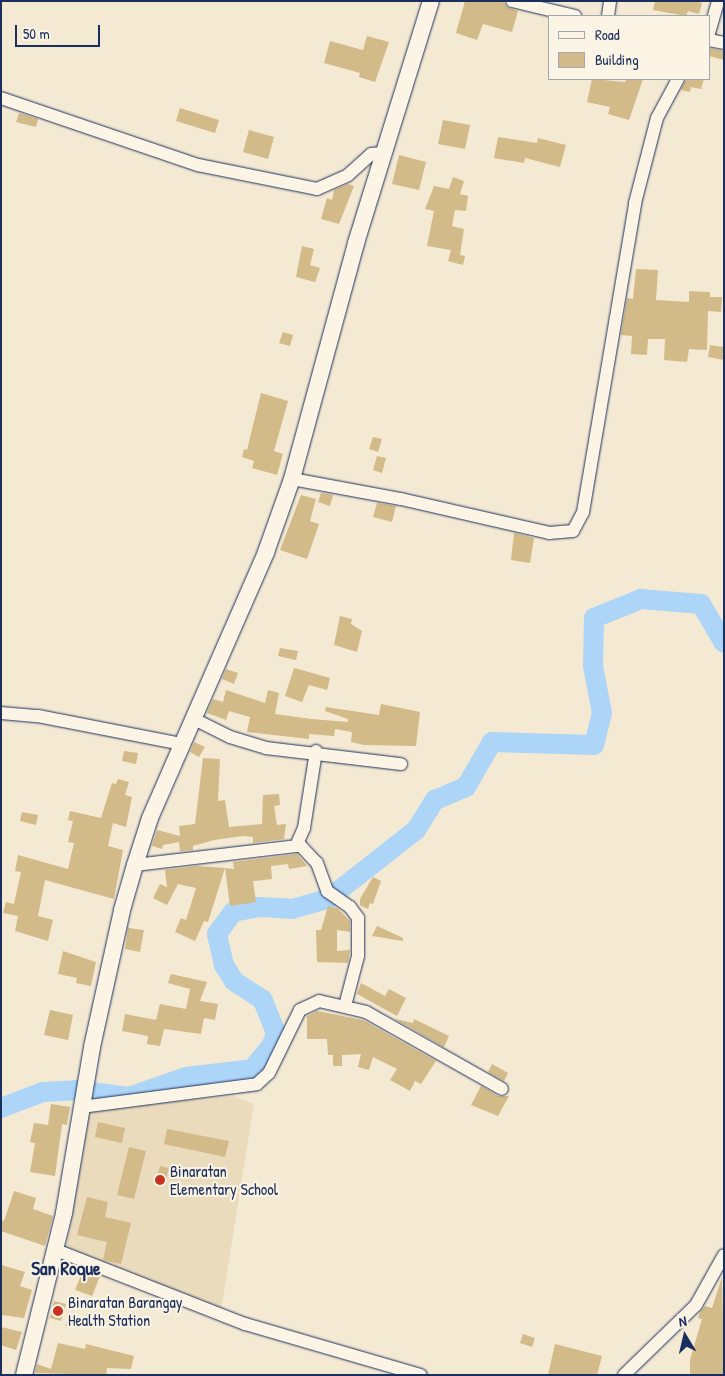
<!DOCTYPE html>
<html>
<head>
<meta charset="utf-8">
<style>
	body { margin:0 }
	#map { position:relative; width:725px; height:1376px; overflow:hidden; background:#f4e9d3; font-family:"Patrick Hand",sans-serif }
	div>[style] { position:absolute }
	[style*='--x'] { left:calc(var(--x)*1px); top:calc(var(--y)*1px); width:calc(var(--w)*1px); rotate:calc(var(--a)*1deg) }
	.built>* { inset:0; background:#eadbbd }
	.river>* { height:20px; margin:-10px; padding:0 10px; transform-origin:10px; border-radius:10px; background:#add5f7 }
	.building>* { inset:0; background:#d2ba89 }
	.roads { filter:drop-shadow(0 0 1px #1b2f5e) drop-shadow(0 0 1px #1b2f5e) }
	.minor>* { height:12px; margin:-6px; padding:0 6px; transform-origin:6px; border-radius:6px; background:#fcf5e5 }
	.major>* { height:16px; margin:-8px; padding:0 8px; transform-origin:8px; border-radius:8px; background:#fcf5e5 }
	.dots>* { width:14px; height:14px; translate:-50% -50%; box-sizing:border-box; border:2px solid #fcf5e5; border-radius:50% }
	span { translate:-50% -50%; white-space:nowrap; text-align:center; line-height:1.15; -webkit-text-stroke:4px #fcf5e5; paint-order:stroke }
	.poi-label { font-size:16px; color:#1b2f5e }
	.left { translate:0 -50%; text-align:left }
	.quarter-label { font-size:19px; color:#1b2f5e; font-weight:700 }
	.frame { position:absolute; inset:0; border:2px solid #1b2f5e; pointer-events:none }
	.legend { position:absolute; left:548px; top:15px; width:162px; height:65px; box-sizing:border-box; background:#fcf5e5; border:1px solid #a2a6af; margin:0; padding:6px 9px; list-style:none; font-size:15px; color:#1b2f5e }
	.legend li { display:flex; align-items:center; gap:10px; height:25px }
	.legend b { width:25px; border:1px solid #a2a6af }
	.north { position:absolute; left:660px; top:1311px; width:50px; height:50px; -webkit-text-stroke:4px #fcf5e5; paint-order:stroke; rotate:351deg; font-size:14px; font-weight:700; line-height:20px; text-align:center; color:#1b2f5e }
	.north::after { content:''; display:block; margin:auto; width:18px; height:22px; background:#1b2f5e; clip-path:polygon(50% 0,100% 100%,50% 72%,0 100%) }
	.scale { position:absolute; left:15px; top:25px; width:85px; height:22px; box-sizing:border-box; border:2px solid #1b2f5e; border-top:0; padding-left:6px; font-size:15px; line-height:18px; white-space:nowrap; color:#1b2f5e; -webkit-text-stroke:4px #fcf5e5; paint-order:stroke }
</style>
</head>
<body>
<div id="map">
	<div class="built">
		<div style="clip-path:polygon(233px 1096px,254px 1104px,221px 1310px,66px 1249px,89px 1112px,109px 1106px)"></div>
	</div>
	<div class="river">
		<div style="--x:1;--y:1108;--w:45;--a:-20.9"></div>
		<div style="--x:43;--y:1092;--w:33;--a:-3"></div>
		<div style="--x:76;--y:1090;--w:53;--a:7.5"></div>
		<div style="--x:129;--y:1097;--w:60;--a:-19.3"></div>
		<div style="--x:186;--y:1077;--w:66;--a:-6.9"></div>
		<div style="--x:252;--y:1069;--w:31;--a:-50"></div>
		<div style="--x:272;--y:1045;--w:13;--a:-72"></div>
		<div style="--x:276;--y:1033;--w:35;--a:-112"></div>
		<div style="--x:263;--y:1000;--w:35;--a:-147"></div>
		<div style="--x:234;--y:981;--w:19;--a:-122"></div>
		<div style="--x:224;--y:965;--w:32;--a:-103"></div>
		<div style="--x:217;--y:934;--w:27;--a:-54"></div>
		<div style="--x:233;--y:912;--w:26;--a:-11"></div>
		<div style="--x:259;--y:907;--w:33;--a:3"></div>
		<div style="--x:292;--y:909;--w:37;--a:-16"></div>
		<div style="--x:328;--y:899;--w:112;--a:-38.1"></div>
		<div style="--x:416;--y:830;--w:36;--a:-58"></div>
		<div style="--x:435;--y:800;--w:34;--a:-23"></div>
		<div style="--x:466;--y:787;--w:52;--a:-60"></div>
		<div style="--x:492;--y:742;--w:102;--a:1.7"></div>
		<div style="--x:594;--y:745;--w:33;--a:-76"></div>
		<div style="--x:602;--y:713;--w:48;--a:-100.8"></div>
		<div style="--x:593;--y:666;--w:48;--a:-88.8"></div>
		<div style="--x:594;--y:618;--w:51;--a:-22"></div>
		<div style="--x:641;--y:599;--w:60;--a:4.8"></div>
		<div style="--x:701;--y:604;--w:45;--a:59.5"></div>
	</div>
	<div class="building">
		<div style="clip-path:polygon(465px 1px,502px 1px,507px 7px,518px 11px,512px 32px,483px 24px,477px 40px,456px 33px)"></div>
		<div style="clip-path:polygon(655px 1px,696px 1px,702px 3px,699px 14px,688px 11px,686px 16px,653px 10px)"></div>
		<div style="clip-path:polygon(367px 36px,389px 42px,375px 82px,359px 77px,360px 73px,324px 63px,330px 41px,363px 50px)"></div>
		<div style="clip-path:polygon(709px 48px,724px 51px,724px 60px,709px 56px)"></div>
		<div style="clip-path:polygon(592px 79px,625px 82px,626px 79px,643px 79px,629px 120px,608px 114px,610px 107px,587px 102px)"></div>
		<div style="clip-path:polygon(686px 79px,704px 79px,701px 89px,691px 87px,690px 92px,681px 90px)"></div>
		<div style="clip-path:polygon(180px 108px,219px 120px,215px 133px,176px 121px)"></div>
		<div style="clip-path:polygon(19px 113px,38px 119px,36px 127px,16px 122px)"></div>
		<div style="clip-path:polygon(443px 120px,470px 125px,465px 149px,438px 144px)"></div>
		<div style="clip-path:polygon(249px 130px,274px 137px,268px 159px,243px 152px)"></div>
		<div style="clip-path:polygon(498px 137px,537px 143px,538px 138px,566px 145px,560px 167px,525px 158px,524px 163px,494px 158px)"></div>
		<div style="clip-path:polygon(399px 155px,426px 162px,419px 190px,392px 184px)"></div>
		<div style="clip-path:polygon(453px 177px,464px 181px,460px 194px,468px 196px,466px 211px,455px 210px,452px 226px,464px 229px,460px 255px,465px 256px,463px 265px,448px 261px,451px 250px,427px 246px,434px 211px,425px 209px,434px 186px,449px 189px)"></div>
		<div style="clip-path:polygon(348px 184px,354px 186px,339px 224px,321px 219px,327px 198px,332px 200px,334px 190px)"></div>
		<div style="clip-path:polygon(302px 246px,314px 249px,310px 265px,320px 268px,315px 282px,296px 277px)"></div>
		<div style="clip-path:polygon(636px 269px,658px 270px,656px 300px,689px 302px,689px 291px,710px 292px,710px 297px,722px 297px,721px 312px,708px 311px,707px 350px,689px 349px,687px 362px,664px 360px,665px 339px,648px 339px,647px 355px,631px 354px,632px 336px,621px 335px,627px 298px,633px 299px)"></div>
		<div style="clip-path:polygon(283px 332px,293px 335px,290px 346px,279px 343px)"></div>
		<div style="clip-path:polygon(710px 345px,724px 347px,724px 360px,708px 357px)"></div>
		<div style="clip-path:polygon(261px 393px,288px 401px,274px 451px,283px 454px,277px 475px,252px 468px,254px 461px,242px 457px,244px 449px,247px 450px)"></div>
		<div style="clip-path:polygon(373px 437px,382px 439px,378px 452px,369px 449px)"></div>
		<div style="clip-path:polygon(377px 456px,386px 458px,382px 473px,373px 470px)"></div>
		<div style="clip-path:polygon(321px 493px,333px 495px,330px 506px,318px 502px)"></div>
		<div style="clip-path:polygon(301px 495px,316px 499px,310px 521px,319px 524px,307px 559px,280px 550px)"></div>
		<div style="clip-path:polygon(377px 503px,396px 506px,392px 522px,373px 517px)"></div>
		<div style="clip-path:polygon(514px 533px,534px 538px,530px 563px,511px 560px)"></div>
		<div style="clip-path:polygon(340px 616px,352px 619px,351px 624px,362px 631px,357px 652px,334px 645px)"></div>
		<div style="clip-path:polygon(280px 648px,298px 651px,296px 660px,278px 656px)"></div>
		<div style="clip-path:polygon(294px 668px,330px 678px,327px 690px,309px 685px,302px 702px,285px 696px)"></div>
		<div style="clip-path:polygon(226px 669px,238px 673px,234px 684px,222px 679px)"></div>
		<div style="clip-path:polygon(226px 690px,265px 703px,268px 690px,279px 693px,275px 714px,311px 719px,348px 722px,348px 719px,325px 711px,326px 707px,379px 715px,381px 704px,420px 712px,416px 746px,364px 745px,351px 742px,352px 732px,335px 729px,334px 736px,309px 734px,309px 739px,247px 732px,250px 717px,229px 711px,226px 720px,207px 713px,213px 699px,223px 702px)"></div>
		<div style="clip-path:polygon(194px 742px,205px 747px,199px 757px,190px 752px)"></div>
		<div style="clip-path:polygon(124px 751px,138px 753px,136px 764px,122px 761px)"></div>
		<div style="clip-path:polygon(203px 758px,220px 759px,218px 801px,225px 800px,229px 827px,262px 824px,263px 795px,279px 794px,280px 805px,274px 806px,277px 825px,286px 824px,284px 839px,253px 843px,253px 837px,243px 836px,214px 840px,193px 846px,193px 850px,180px 851px,179px 842px,163px 845px,162px 849px,152px 846px,157px 830px,180px 836px,179px 826px,195px 824px)"></div>
		<div style="clip-path:polygon(118px 779px,129px 782px,125px 795px,132px 797px,126px 827px,113px 823px,108px 846px,123px 850px,114px 899px,45px 880px,38px 916px,53px 920px,48px 941px,15px 931px,18px 916px,3px 913px,6px 902px,14px 904px,21px 872px,15px 871px,18px 855px,68px 869px,74px 843px,68px 842px,73px 821px,68px 820px,70px 811px,101px 818px,112px 783px,116px 784px)"></div>
		<div style="clip-path:polygon(22px 812px,38px 815px,36px 825px,20px 821px)"></div>
		<div style="clip-path:polygon(297px 854px,307px 866px,289px 869px,288px 864px,271px 866px,272px 879px,253px 881px,256px 902px,230px 906px,225px 868px,234px 869px,233px 862px)"></div>
		<div style="clip-path:polygon(196px 866px,225px 868px,208px 922px,204px 921px,195px 941px,175px 932px,181px 918px,186px 920px,196px 888px,178px 884px,167px 905px,153px 898px,160px 884px,167px 887px,165px 870px)"></div>
		<div style="clip-path:polygon(373px 877px,381px 881px,373px 904px,370px 903px,368px 909px,360px 905px,360px 899px)"></div>
		<div style="clip-path:polygon(328px 906px,337px 908px,350px 921px,350px 932px,337px 930px,337px 951px,350px 950px,348px 963px,317px 962px,316px 930px,321px 930px)"></div>
		<div style="clip-path:polygon(377px 926px,403px 938px,403px 941px,372px 936px)"></div>
		<div style="clip-path:polygon(128px 928px,144px 930px,140px 952px,125px 949px)"></div>
		<div style="clip-path:polygon(63px 951px,96px 962px,91px 986px,76px 983px,77px 978px,58px 974px)"></div>
		<div style="clip-path:polygon(171px 974px,207px 982px,200px 1001px,218px 1004px,215px 1020px,204px 1018px,201px 1034px,164px 1029px,160px 1046px,147px 1044px,148px 1036px,122px 1031px,125px 1014px,156px 1020px,160px 1004px,186px 1009px,190px 989px,168px 983px)"></div>
		<div style="clip-path:polygon(361px 983px,385px 996px,389px 989px,406px 998px,397px 1016px,357px 994px)"></div>
		<div style="clip-path:polygon(50px 1010px,73px 1015px,68px 1040px,44px 1035px)"></div>
		<div style="clip-path:polygon(317px 1011px,363px 1020px,436px 1061px,421px 1084px,415px 1081px,410px 1091px,390px 1080px,397px 1069px,373px 1057px,369px 1070px,358px 1067px,361px 1054px,342px 1055px,342px 1066px,333px 1066px,333px 1055px,328px 1055px,327px 1039px,307px 1039px,307px 1016px)"></div>
		<div style="clip-path:polygon(395px 1019px,413px 1023px,414px 1019px,449px 1036px,444px 1047px)"></div>
		<div style="clip-path:polygon(492px 1064px,508px 1073px,504px 1081px,488px 1072px)"></div>
		<div style="clip-path:polygon(481px 1086px,498px 1096px,509px 1096px,498px 1116px,471px 1105px)"></div>
		<div style="clip-path:polygon(51px 1104px,70px 1107px,67px 1125px,62px 1124px,55px 1176px,30px 1172px,35px 1143px,30px 1142px,34px 1123px,48px 1125px)"></div>
		<div style="clip-path:polygon(98px 1122px,125px 1128px,122px 1143px,95px 1137px)"></div>
		<div style="clip-path:polygon(167px 1129px,229px 1141px,225px 1157px,164px 1144px)"></div>
		<div style="clip-path:polygon(129px 1147px,146px 1151px,134px 1199px,117px 1195px)"></div>
		<div style="clip-path:polygon(160px 1166px,169px 1168px,166px 1180px,157px 1178px)"></div>
		<div style="clip-path:polygon(14px 1191px,36px 1198px,33px 1209px,53px 1216px,45px 1246px,1px 1231px,1px 1220px,4px 1221px)"></div>
		<div style="clip-path:polygon(87px 1197px,108px 1202px,105px 1217px,131px 1223px,121px 1264px,103px 1260px,107px 1242px,77px 1235px)"></div>
		<div style="clip-path:polygon(1px 1265px,25px 1272px,20px 1286px,32px 1290px,24px 1318px,1px 1315px)"></div>
		<div style="clip-path:polygon(83px 1270px,100px 1276px,92px 1296px,75px 1290px)"></div>
		<div style="clip-path:polygon(722px 1277px,724px 1375px,690px 1375px,690px 1360px,702px 1319px,698px 1318px,700px 1312px,705px 1306px,712px 1308px)"></div>
		<div style="clip-path:polygon(54px 1301px,66px 1304px,61px 1321px,50px 1318px)"></div>
		<div style="clip-path:polygon(68px 1314px,79px 1316px,77px 1327px,66px 1326px)"></div>
		<div style="clip-path:polygon(1px 1327px,22px 1332px,16px 1350px,1px 1345px)"></div>
		<div style="clip-path:polygon(523px 1334px,535px 1338px,532px 1347px,520px 1343px)"></div>
		<div style="clip-path:polygon(58px 1343px,85px 1349px,86px 1344px,134px 1356px,131px 1369px,107px 1368px,106px 1375px,35px 1373px,37px 1364px,51px 1369px)"></div>
		<div style="clip-path:polygon(555px 1344px,602px 1356px,597px 1375px,548px 1375px)"></div>
	</div>
	<div class="roads">
		<div class="minor">
			<div style="--x:512;--y:1;--w:65;--a:13.4"></div>
			<div style="--x:608;--y:16;--w:15;--a:-82"></div>
			<div style="--x:709;--y:33;--w:33;--a:-74"></div>
			<div style="--x:709;--y:40;--w:15;--a:11"></div>
			<div style="--x:1;--y:98;--w:208;--a:18.8"></div>
			<div style="--x:198;--y:165;--w:121;--a:11.4"></div>
			<div style="--x:317;--y:189;--w:34;--a:-24"></div>
			<div style="--x:348;--y:175;--w:31;--a:-42"></div>
			<div style="--x:371;--y:154;--w:12;--a:-5"></div>
			<div style="--x:292;--y:479;--w:111;--a:10.4"></div>
			<div style="--x:401;--y:499;--w:152;--a:12.9"></div>
			<div style="--x:549;--y:533;--w:24;--a:-5"></div>
			<div style="--x:573;--y:531;--w:21;--a:-62"></div>
			<div style="--x:583;--y:512;--w:313;--a:-80.4"></div>
			<div style="--x:635;--y:203;--w:88;--a:-75.5"></div>
			<div style="--x:657;--y:118;--w:44;--a:-61.7"></div>
			<div style="--x:1;--y:713;--w:37;--a:5"></div>
			<div style="--x:38;--y:716;--w:147;--a:11"></div>
			<div style="--x:194;--y:719;--w:40;--a:26.6"></div>
			<div style="--x:230;--y:737;--w:38;--a:17"></div>
			<div style="--x:266;--y:748;--w:136;--a:6.8"></div>
			<div style="--x:299;--y:844;--w:26;--a:47"></div>
			<div style="--x:317;--y:863;--w:30;--a:70"></div>
			<div style="--x:327;--y:891;--w:28;--a:35"></div>
			<div style="--x:350;--y:907;--w:14;--a:54"></div>
			<div style="--x:358;--y:918;--w:38;--a:90"></div>
			<div style="--x:358;--y:956;--w:52;--a:104.6"></div>
			<div style="--x:135;--y:865;--w:162;--a:-6.7"></div>
			<div style="--x:296;--y:846;--w:20;--a:-66"></div>
			<div style="--x:304;--y:828;--w:78;--a:-81.1"></div>
			<div style="--x:81;--y:1107;--w:177;--a:-7.4"></div>
			<div style="--x:257;--y:1084;--w:16;--a:-43"></div>
			<div style="--x:269;--y:1073;--w:70;--a:-63.8"></div>
			<div style="--x:300;--y:1010;--w:21;--a:-25"></div>
			<div style="--x:319;--y:1001;--w:48;--a:13.2"></div>
			<div style="--x:366;--y:1012;--w:156;--a:29.5"></div>
			<div style="--x:56;--y:1250;--w:203;--a:21.4"></div>
			<div style="--x:245;--y:1324;--w:183;--a:16.2"></div>
			<div style="--x:624;--y:1375;--w:100;--a:-44.2"></div>
			<div style="--x:696;--y:1305;--w:57;--a:-60.8"></div>
		</div>
		<div class="major">
			<div style="--x:24;--y:1375;--w:167;--a:-76.1"></div>
			<div style="--x:64;--y:1213;--w:168;--a:-80.4"></div>
			<div style="--x:92;--y:1047;--w:140;--a:-77.6"></div>
			<div style="--x:122;--y:910;--w:47;--a:-73.9"></div>
			<div style="--x:135;--y:865;--w:49;--a:-72.3"></div>
			<div style="--x:150;--y:818;--w:290;--a:-66.4"></div>
			<div style="--x:266;--y:552;--w:77;--a:-70.4"></div>
			<div style="--x:292;--y:479;--w:245;--a:-74.8"></div>
			<div style="--x:356;--y:243;--w:253;--a:-72.8"></div>
		</div>
	</div>
	<div class="dots">
		<div style="left:160px;top:1180px;background:#c8321e"></div>
		<div style="left:58px;top:1311px;background:#c8321e"></div>
	</div>
	<div class="poi-label">
		<span class="left" style="left:170px;top:1180px">Binaratan<br>Elementary School</span>
		<span class="left" style="left:68px;top:1311px">Binaratan Barangay<br>Health Station</span>
	</div>
	<div class="quarter-label">
		<span style="left:66px;top:1269px">San Roque</span>
	</div>
	<div class="frame"></div>
	<ul class="legend">
	<li><b style="height:6px;background:#fcf5e5"></b>Road</li>
	<li><b style="height:14px;background:#d2ba89"></b>Building</li>
	</ul>
	<div class="north">N</div>
	<div class="scale">50 m</div>
</div>
</body>
</html>
